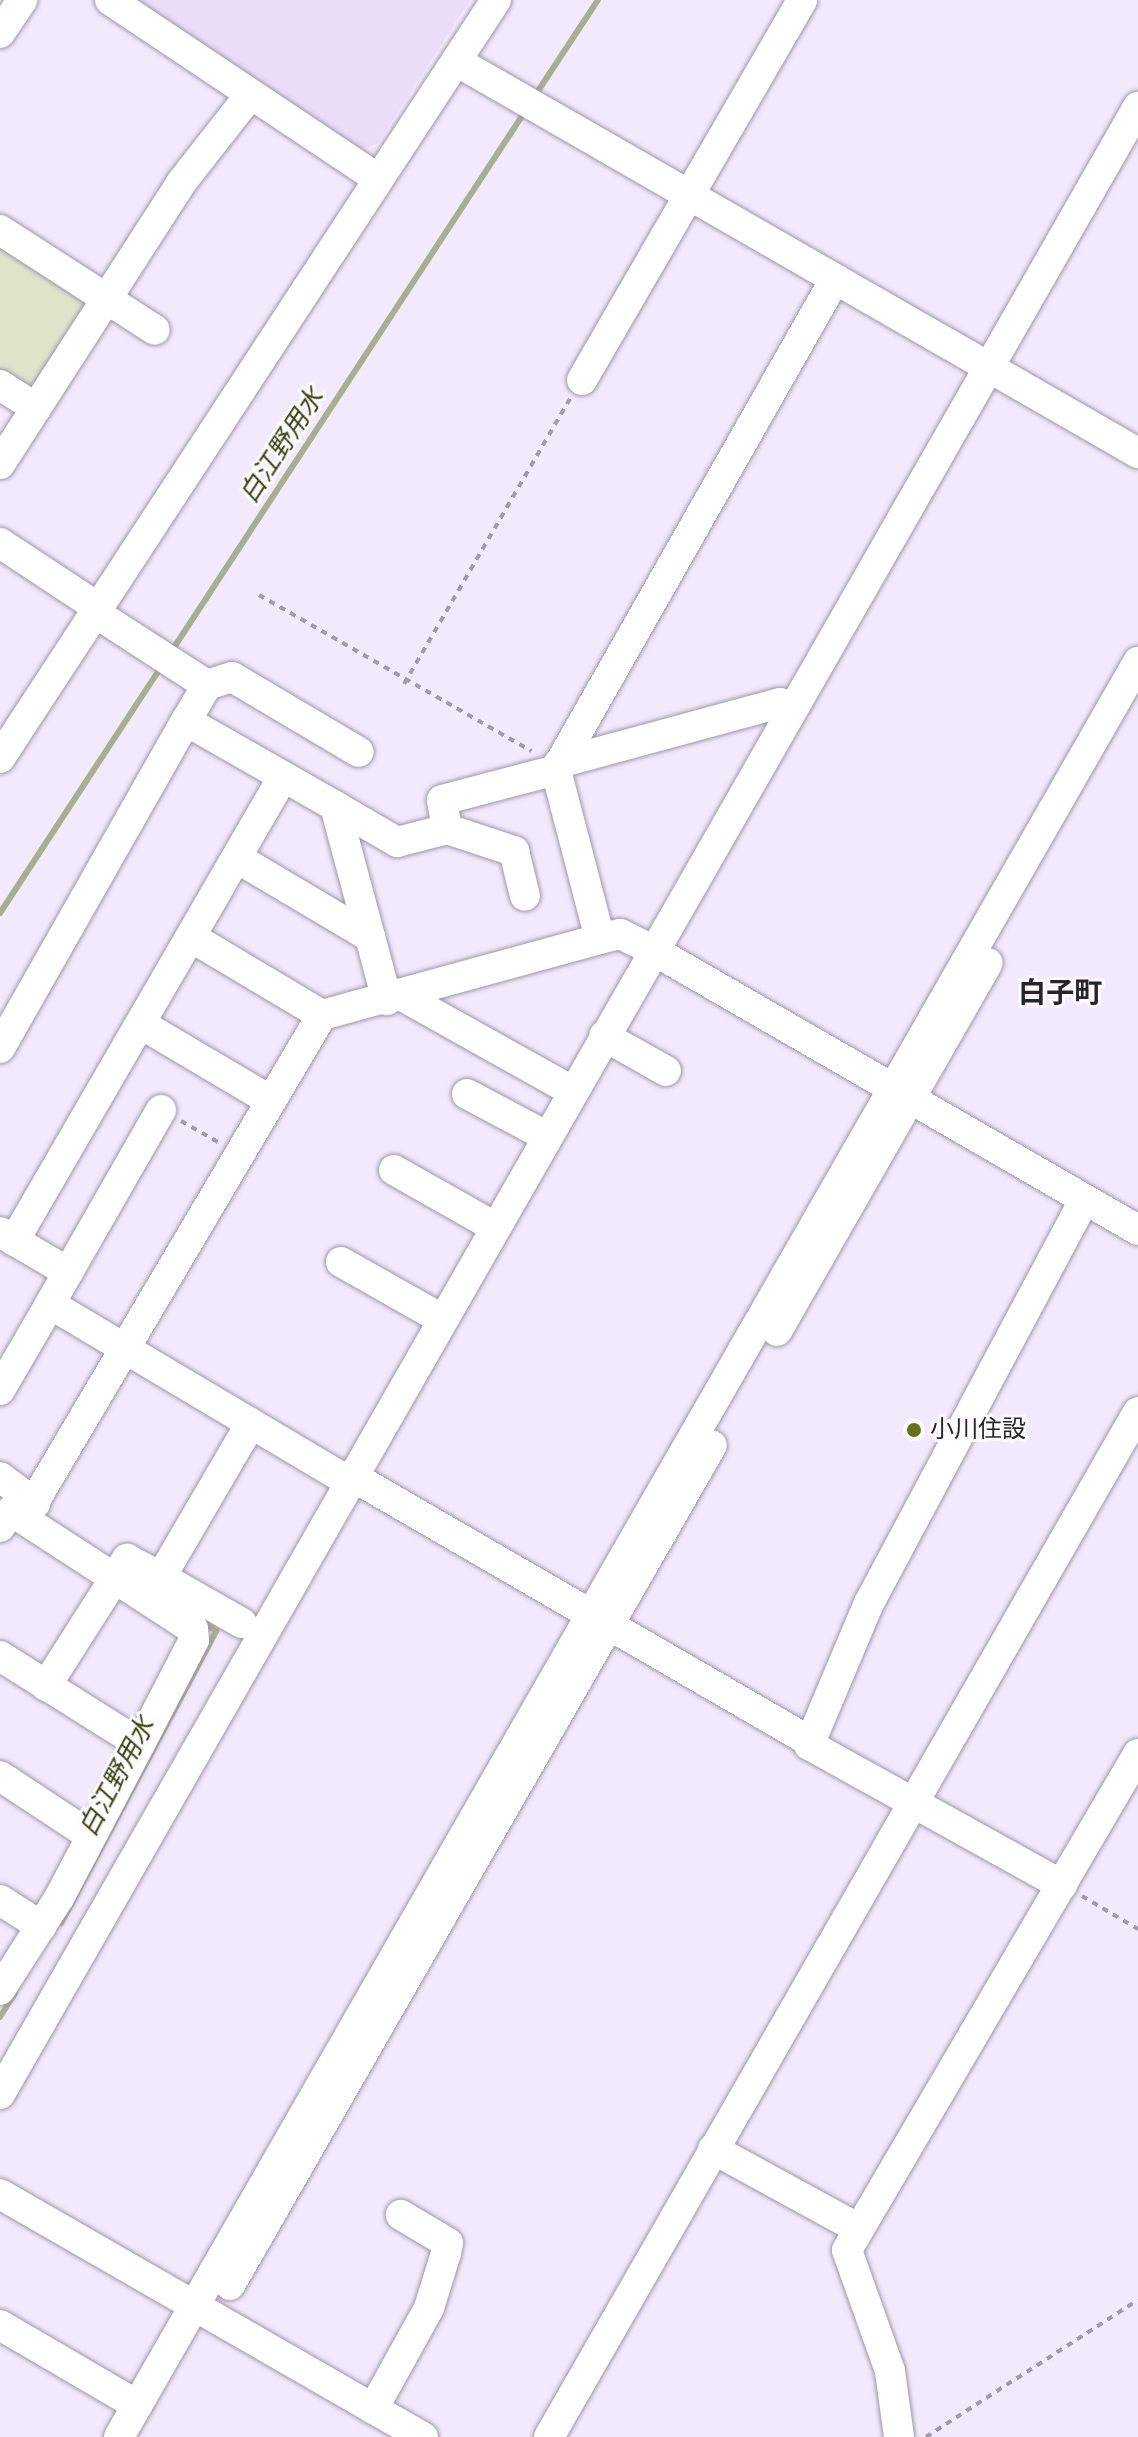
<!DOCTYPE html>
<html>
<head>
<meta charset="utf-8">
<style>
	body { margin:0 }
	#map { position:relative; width:1138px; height:2437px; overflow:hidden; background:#f2e9fd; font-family:Rubik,"Noto Sans JP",sans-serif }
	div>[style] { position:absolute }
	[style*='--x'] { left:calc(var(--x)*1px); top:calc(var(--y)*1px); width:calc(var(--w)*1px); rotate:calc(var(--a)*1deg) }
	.built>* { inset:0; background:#e9ddf8 }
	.green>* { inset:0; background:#dee3ca }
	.stream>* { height:6px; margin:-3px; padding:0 3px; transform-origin:3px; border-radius:3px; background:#a8ae90 }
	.path>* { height:4px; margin-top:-2px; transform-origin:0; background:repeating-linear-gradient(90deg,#a19aa9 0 6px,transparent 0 12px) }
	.roads { filter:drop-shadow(0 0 2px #9e96a9) drop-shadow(0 0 2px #9e96a9) }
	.minor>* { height:30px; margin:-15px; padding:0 15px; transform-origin:15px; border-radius:15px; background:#fff }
	.dots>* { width:22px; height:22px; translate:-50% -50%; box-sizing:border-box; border:4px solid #fcfafe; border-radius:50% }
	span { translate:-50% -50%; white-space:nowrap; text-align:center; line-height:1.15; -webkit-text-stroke:6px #fcfafe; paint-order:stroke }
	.poi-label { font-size:24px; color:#26232a }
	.left { translate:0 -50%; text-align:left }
	.water-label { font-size:26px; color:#3b420f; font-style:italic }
	.quarter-label { font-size:28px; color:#26232a; font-weight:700 }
</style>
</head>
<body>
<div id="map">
	<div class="built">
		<div style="clip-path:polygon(125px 0,470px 0,377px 144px,355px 151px)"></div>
	</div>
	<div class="green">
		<div style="clip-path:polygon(0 239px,84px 293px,86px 307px,37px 381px,19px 389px,0 376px)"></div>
	</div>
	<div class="stream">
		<div style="--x:534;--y:97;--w:116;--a:-56.6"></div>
		<div style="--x:171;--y:652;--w:648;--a:-56.78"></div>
		<div style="--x:0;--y:913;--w:296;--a:-56.8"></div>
		<div style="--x:61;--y:1923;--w:331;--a:-62"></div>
		<div style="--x:216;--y:1631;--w:18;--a:-146"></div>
		<div style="--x:0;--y:2017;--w:28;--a:-58"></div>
	</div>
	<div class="path">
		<div style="--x:259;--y:595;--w:314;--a:29.8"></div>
		<div style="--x:404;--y:684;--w:330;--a:-59.8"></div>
		<div style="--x:181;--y:1121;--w:43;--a:29.6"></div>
		<div style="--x:1082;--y:1896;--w:65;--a:30.5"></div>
		<div style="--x:926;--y:2437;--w:252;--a:-32.9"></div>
	</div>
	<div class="roads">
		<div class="minor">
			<div style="--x:110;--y:0;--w:321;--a:33.7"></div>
			<div style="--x:0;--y:33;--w:40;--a:-56"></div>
			<div style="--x:456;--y:61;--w:787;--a:29.89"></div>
			<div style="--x:0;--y:230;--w:184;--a:32.8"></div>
			<div style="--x:582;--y:380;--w:439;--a:-59.9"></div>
			<div style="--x:0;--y:385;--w:43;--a:32.6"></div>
			<div style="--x:0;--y:464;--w:334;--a:-57.2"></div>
			<div style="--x:181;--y:183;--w:112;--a:-51.9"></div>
			<div style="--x:0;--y:543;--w:116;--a:33.4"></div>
			<div style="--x:94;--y:612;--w:135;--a:32.9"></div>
			<div style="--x:207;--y:685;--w:42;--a:120.3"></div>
			<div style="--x:207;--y:685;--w:26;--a:-18"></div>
			<div style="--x:232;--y:677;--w:147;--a:30.6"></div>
			<div style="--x:0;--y:758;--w:906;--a:-56.8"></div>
			<div style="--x:559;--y:763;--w:229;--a:-15.2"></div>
			<div style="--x:780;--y:703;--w:13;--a:18"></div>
			<div style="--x:335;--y:806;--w:72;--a:30.1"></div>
			<div style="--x:397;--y:842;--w:52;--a:-14.6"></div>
			<div style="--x:447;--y:829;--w:71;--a:18.2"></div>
			<div style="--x:514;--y:851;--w:46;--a:76.3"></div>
			<div style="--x:447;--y:829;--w:29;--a:-100"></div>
			<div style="--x:442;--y:800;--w:118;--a:-14.7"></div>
			<div style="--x:237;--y:858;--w:155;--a:30.7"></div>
			<div style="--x:191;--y:937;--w:152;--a:30.8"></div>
			<div style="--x:600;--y:939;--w:175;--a:-104.6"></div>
			<div style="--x:556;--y:770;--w:565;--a:-60.39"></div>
			<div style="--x:404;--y:997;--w:193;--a:29.2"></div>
			<div style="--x:141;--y:1024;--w:151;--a:30.6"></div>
			<div style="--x:604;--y:1036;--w:71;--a:29.4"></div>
			<div style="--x:0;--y:1048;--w:376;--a:-60.4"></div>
			<div style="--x:186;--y:721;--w:172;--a:29.7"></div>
			<div style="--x:335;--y:806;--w:201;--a:75"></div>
			<div style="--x:467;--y:1094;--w:89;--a:28"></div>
			<div style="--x:161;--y:1110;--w:224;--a:119.8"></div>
			<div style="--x:50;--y:1304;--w:345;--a:30.7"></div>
			<div style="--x:394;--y:1170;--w:114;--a:29.5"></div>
			<div style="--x:0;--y:1232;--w:79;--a:30.5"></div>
			<div style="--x:14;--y:1241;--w:536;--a:-59.9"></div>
			<div style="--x:341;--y:1262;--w:114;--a:29.5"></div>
			<div style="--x:777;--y:1331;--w:424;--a:-60.2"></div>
			<div style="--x:0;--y:1390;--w:99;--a:-59.8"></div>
			<div style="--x:350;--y:1475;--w:533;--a:30.08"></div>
			<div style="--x:0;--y:1477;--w:44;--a:36.6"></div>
			<div style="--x:24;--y:1519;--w:586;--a:-59.41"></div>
			<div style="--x:322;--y:1015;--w:288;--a:-15.3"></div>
			<div style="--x:600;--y:939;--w:21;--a:-14"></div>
			<div style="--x:620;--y:934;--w:37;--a:26"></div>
			<div style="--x:653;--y:950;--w:560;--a:30"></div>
			<div style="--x:0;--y:1527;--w:19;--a:-55"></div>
			<div style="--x:11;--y:1511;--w:217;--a:33"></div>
			<div style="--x:193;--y:1629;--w:11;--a:85"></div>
			<div style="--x:194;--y:1640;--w:117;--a:117.4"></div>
			<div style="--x:161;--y:1577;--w:93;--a:29.6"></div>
			<div style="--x:0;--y:1656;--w:165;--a:32.2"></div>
			<div style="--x:140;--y:1744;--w:174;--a:117.7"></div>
			<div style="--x:59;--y:1898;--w:109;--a:122.7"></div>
			<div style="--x:46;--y:1686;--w:151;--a:-57.5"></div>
			<div style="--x:127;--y:1559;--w:38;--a:28"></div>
			<div style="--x:161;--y:1577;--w:178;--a:-59.7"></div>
			<div style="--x:0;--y:1776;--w:109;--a:33.4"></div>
			<div style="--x:1062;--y:1885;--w:289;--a:-151"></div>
			<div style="--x:809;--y:1745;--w:152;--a:-67.1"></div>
			<div style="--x:868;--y:1605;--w:460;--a:-61.9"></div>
			<div style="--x:0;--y:1900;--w:49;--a:32.4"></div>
			<div style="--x:0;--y:2094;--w:2290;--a:-60.2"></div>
			<div style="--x:713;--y:2149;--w:166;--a:28.7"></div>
			<div style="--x:0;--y:2194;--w:488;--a:29.9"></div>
			<div style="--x:230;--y:2285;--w:968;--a:-60.15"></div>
			<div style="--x:0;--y:2325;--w:159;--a:30.3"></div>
			<div style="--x:373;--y:2409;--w:115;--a:-61"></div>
			<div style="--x:429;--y:2308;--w:58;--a:-72.8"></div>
			<div style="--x:446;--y:2253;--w:10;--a:-79"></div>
			<div style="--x:448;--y:2243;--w:55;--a:-149.2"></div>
			<div style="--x:119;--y:2437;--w:2047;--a:-60.14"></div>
			<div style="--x:549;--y:2437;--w:1182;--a:-60.12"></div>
			<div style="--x:899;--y:2437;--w:67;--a:-97.8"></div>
			<div style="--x:890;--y:2371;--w:128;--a:-109.6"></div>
			<div style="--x:847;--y:2250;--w:575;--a:-59.6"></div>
		</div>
	</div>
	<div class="dots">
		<div style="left:914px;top:1430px;background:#65701a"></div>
	</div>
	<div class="poi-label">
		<span class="left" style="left:930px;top:1430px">小川住設</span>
	</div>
	<div class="water-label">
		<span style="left:282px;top:446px;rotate:-57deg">白江野用水</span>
		<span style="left:117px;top:1777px;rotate:-62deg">白江野用水</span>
	</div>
	<div class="quarter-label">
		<span style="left:1060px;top:993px">白子町</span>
	</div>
</div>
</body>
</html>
